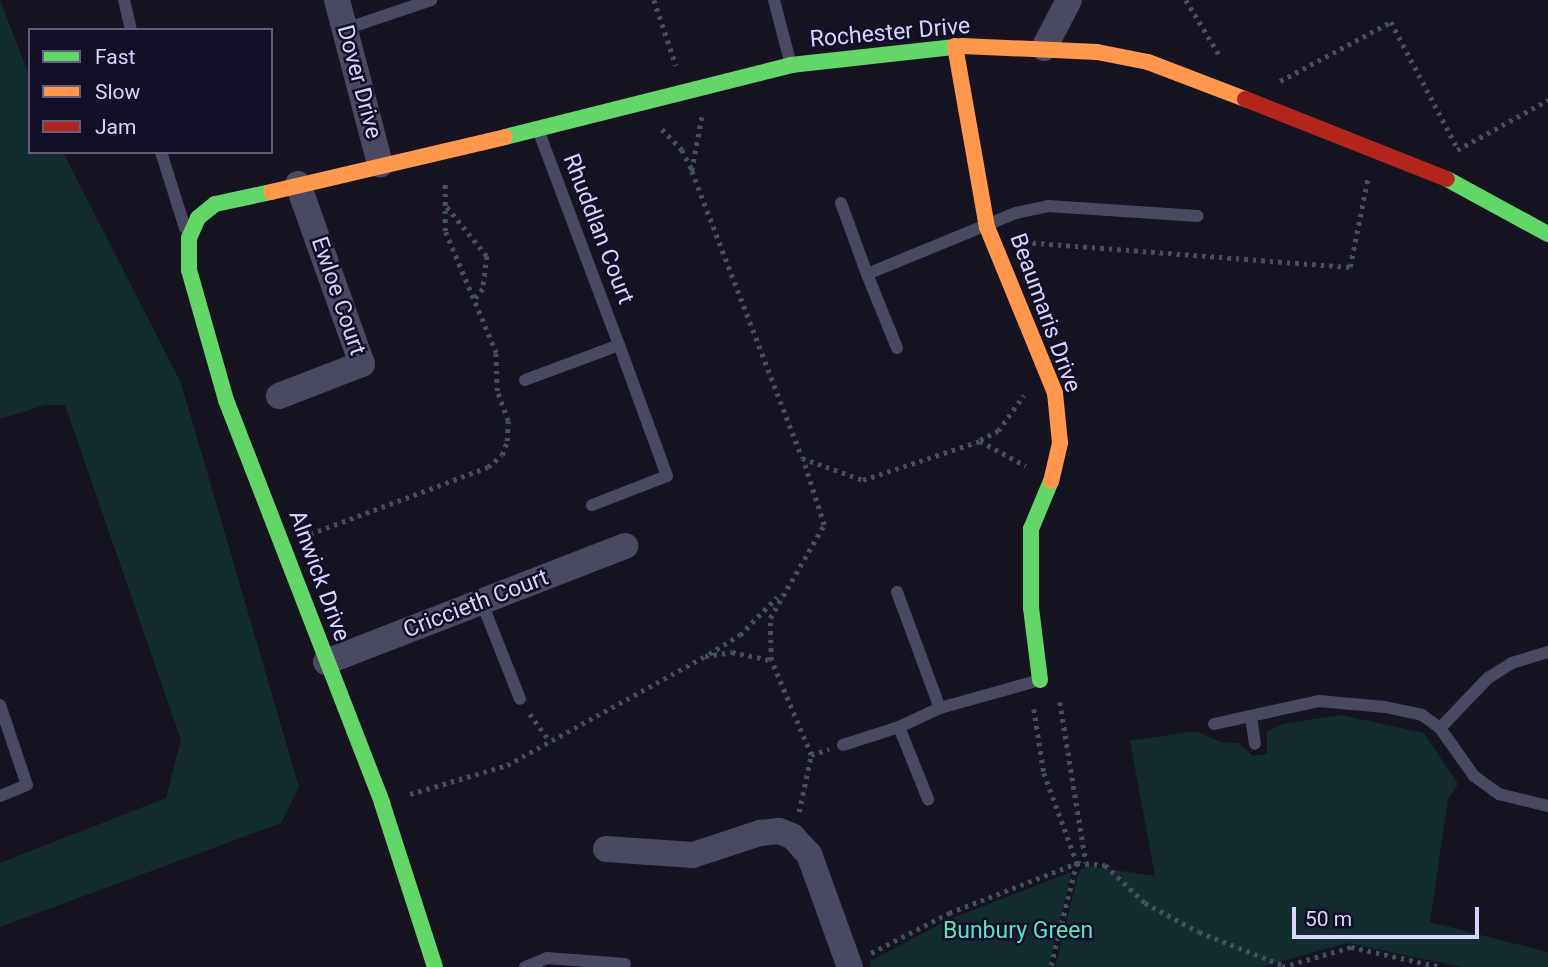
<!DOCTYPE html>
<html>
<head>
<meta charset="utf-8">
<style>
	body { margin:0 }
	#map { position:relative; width:1548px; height:967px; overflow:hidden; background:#161421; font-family:Roboto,sans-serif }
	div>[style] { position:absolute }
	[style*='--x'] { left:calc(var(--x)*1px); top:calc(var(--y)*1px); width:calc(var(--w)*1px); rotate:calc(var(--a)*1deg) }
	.green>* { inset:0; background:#132c2d }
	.path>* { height:4.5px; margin-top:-2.25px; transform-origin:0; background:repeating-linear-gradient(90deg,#44505f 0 3.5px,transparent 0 8.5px) }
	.lane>* { height:12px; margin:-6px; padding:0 6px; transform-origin:6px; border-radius:6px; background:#4a4962 }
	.street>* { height:26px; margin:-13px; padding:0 13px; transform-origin:13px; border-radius:13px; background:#4a4962 }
	.fast>* { height:16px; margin:-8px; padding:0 8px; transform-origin:8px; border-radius:8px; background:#63d668 }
	.slow>* { height:16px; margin:-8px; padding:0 8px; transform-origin:8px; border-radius:8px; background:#ff974d }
	.jam>* { height:16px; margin:-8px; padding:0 8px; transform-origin:8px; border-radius:8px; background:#b3261e }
	span { translate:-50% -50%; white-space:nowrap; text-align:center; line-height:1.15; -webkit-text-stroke:5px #130f26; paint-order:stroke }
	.street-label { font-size:23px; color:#d9d4ff }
	.park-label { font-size:23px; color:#5fe0c0 }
	.legend { position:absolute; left:28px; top:28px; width:245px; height:126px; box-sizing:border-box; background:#130f26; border:2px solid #625e7d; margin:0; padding:9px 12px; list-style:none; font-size:21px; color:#d9d4ff }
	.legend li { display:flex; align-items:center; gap:14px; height:35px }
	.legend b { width:35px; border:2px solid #625e7d }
	.scale { position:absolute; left:1292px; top:907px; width:187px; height:32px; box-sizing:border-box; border:4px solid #d9d4ff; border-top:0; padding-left:9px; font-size:21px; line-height:24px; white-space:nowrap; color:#d9d4ff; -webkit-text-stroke:5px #130f26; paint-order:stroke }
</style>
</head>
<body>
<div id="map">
	<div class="green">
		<div style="clip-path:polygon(0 0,30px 78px,30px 152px,63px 152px,181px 383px,299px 787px,281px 823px,0 927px,0 863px,166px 798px,181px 740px,65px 405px,45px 405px,0 419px)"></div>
		<div style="clip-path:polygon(1341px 715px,1424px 733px,1458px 784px,1448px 799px,1430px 922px,1548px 952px,1548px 967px,1462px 967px,1347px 943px,1261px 967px,1055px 967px,1079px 871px,1086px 866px,1155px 876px,1130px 741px,1196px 731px,1221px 742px,1238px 743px,1253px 756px,1267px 754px,1267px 732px,1282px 724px)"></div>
		<div style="clip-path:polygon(1071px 872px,1049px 967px,870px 967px,870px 961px,950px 919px)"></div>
	</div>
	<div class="path">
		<div style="--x:654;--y:0;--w:69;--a:71.3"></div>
		<div style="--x:1186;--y:0;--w:66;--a:58.7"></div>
		<div style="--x:1280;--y:81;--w:126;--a:-28"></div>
		<div style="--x:1391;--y:22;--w:144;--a:62.2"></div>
		<div style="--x:702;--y:117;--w:55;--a:100.5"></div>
		<div style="--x:692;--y:171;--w:307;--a:69"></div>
		<div style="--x:802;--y:458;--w:65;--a:19.8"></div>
		<div style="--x:863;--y:480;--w:123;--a:-18.4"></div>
		<div style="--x:980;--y:441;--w:52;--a:28.5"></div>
		<div style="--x:662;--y:129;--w:29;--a:46"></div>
		<div style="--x:682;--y:150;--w:22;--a:63"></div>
		<div style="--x:1457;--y:150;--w:104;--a:-28.8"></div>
		<div style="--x:447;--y:207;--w:63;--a:50.8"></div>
		<div style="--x:487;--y:256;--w:33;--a:97"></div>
		<div style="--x:483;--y:289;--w:13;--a:129"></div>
		<div style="--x:1024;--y:242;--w:327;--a:4.4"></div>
		<div style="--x:1350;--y:267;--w:92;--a:-78.7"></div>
		<div style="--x:980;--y:440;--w:20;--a:-27"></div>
		<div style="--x:998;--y:431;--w:44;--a:-54.2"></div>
		<div style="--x:310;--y:534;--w:190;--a:-20.6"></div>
		<div style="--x:488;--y:467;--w:18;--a:-41"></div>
		<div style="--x:502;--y:455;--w:15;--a:-70"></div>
		<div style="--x:507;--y:441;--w:20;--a:-87"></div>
		<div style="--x:508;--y:421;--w:32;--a:-110"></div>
		<div style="--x:497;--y:391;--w:38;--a:-92"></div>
		<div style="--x:496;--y:353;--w:132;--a:-112.7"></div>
		<div style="--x:445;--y:231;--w:49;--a:-90"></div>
		<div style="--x:709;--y:654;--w:36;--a:-32"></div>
		<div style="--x:740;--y:635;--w:53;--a:-45.8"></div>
		<div style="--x:1060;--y:702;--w:163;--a:80.8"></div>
		<div style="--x:1034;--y:709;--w:65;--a:81.1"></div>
		<div style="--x:1044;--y:773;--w:96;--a:69.9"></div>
		<div style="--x:1077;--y:863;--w:28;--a:4"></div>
		<div style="--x:1105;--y:865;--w:55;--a:43.5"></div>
		<div style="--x:1145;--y:903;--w:61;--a:28.2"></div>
		<div style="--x:1199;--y:932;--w:92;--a:21.6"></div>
		<div style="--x:530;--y:714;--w:34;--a:54"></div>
		<div style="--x:811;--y:755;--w:19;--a:-18"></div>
		<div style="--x:410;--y:794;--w:101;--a:-16.6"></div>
		<div style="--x:507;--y:765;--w:226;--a:-28.8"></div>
		<div style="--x:705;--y:656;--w:27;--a:-8"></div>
		<div style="--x:732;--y:652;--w:40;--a:12"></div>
		<div style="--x:799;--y:812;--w:58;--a:-78.1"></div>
		<div style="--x:811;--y:755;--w:103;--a:-112.8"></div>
		<div style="--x:771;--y:660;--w:42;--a:-91.4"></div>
		<div style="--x:770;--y:618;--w:108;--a:-59.9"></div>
		<div style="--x:824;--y:525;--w:69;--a:-107.7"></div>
		<div style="--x:871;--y:953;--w:88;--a:-27.1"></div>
		<div style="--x:949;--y:913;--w:137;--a:-21.3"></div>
		<div style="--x:1077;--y:863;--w:107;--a:104"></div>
		<div style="--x:1282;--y:967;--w:72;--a:-16.2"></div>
		<div style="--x:1351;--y:947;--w:92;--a:12.5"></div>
	</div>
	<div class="lane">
		<div style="--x:124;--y:0;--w:31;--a:77"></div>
		<div style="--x:774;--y:0;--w:63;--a:75.3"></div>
		<div style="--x:345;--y:29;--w:91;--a:-18.6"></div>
		<div style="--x:161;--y:152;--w:80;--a:72.5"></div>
		<div style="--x:841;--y:203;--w:76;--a:69.9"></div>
		<div style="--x:897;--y:348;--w:80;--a:-112.1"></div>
		<div style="--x:867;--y:274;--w:161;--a:-22.3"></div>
		<div style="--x:1016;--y:213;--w:33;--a:-12"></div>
		<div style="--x:1048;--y:206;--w:150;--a:3.8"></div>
		<div style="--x:525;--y:380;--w:100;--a:-20.4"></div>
		<div style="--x:619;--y:345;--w:228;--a:-110.6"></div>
		<div style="--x:592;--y:505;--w:80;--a:-21.1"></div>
		<div style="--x:667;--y:476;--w:140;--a:-110.1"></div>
		<div style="--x:897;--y:592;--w:124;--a:69.7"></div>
		<div style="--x:482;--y:603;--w:103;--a:68.4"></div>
		<div style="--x:1548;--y:652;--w:38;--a:163"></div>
		<div style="--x:1512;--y:663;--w:28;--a:148"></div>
		<div style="--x:1488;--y:678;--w:69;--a:133.8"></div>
		<div style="--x:1440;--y:728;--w:59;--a:54.7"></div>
		<div style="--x:1474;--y:776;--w:31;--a:36"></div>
		<div style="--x:1499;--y:794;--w:50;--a:13.8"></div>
		<div style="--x:0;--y:705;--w:84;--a:71.4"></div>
		<div style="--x:27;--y:785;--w:29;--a:158"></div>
		<div style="--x:1251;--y:716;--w:28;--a:82"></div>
		<div style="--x:1214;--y:724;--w:107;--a:-12.4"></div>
		<div style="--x:1319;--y:701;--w:66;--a:5.2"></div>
		<div style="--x:1385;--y:707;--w:38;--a:12"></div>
		<div style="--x:1422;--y:715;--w:22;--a:36"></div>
		<div style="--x:899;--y:727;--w:78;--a:68.1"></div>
		<div style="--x:843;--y:745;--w:59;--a:-17.8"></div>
		<div style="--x:899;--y:727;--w:45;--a:-24.9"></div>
		<div style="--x:940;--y:708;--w:101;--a:-15.6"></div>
		<div style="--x:525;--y:967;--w:24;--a:-22"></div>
		<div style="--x:547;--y:958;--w:78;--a:4.4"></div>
	</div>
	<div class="street">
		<div style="--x:337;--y:0;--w:170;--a:75.3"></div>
		<div style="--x:1044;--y:48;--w:54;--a:-62.5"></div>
		<div style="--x:279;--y:396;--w:89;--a:-21.1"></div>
		<div style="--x:362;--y:364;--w:191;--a:-109.6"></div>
		<div style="--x:326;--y:662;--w:321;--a:-21.2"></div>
		<div style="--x:606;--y:849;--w:87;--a:3.9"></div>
		<div style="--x:693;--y:855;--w:71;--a:-18.2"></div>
		<div style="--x:760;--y:833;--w:19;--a:-6"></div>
		<div style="--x:779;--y:831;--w:14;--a:21"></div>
		<div style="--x:792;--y:836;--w:25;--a:47"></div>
		<div style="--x:809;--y:854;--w:120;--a:70.1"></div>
	</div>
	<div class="fast">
		<div style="--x:505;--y:137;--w:295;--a:-14.1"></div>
		<div style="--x:791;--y:65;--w:172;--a:-6.3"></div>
		<div style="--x:1447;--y:179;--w:115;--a:28.6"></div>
		<div style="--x:271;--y:192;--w:57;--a:167.9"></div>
		<div style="--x:215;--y:204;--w:22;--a:141"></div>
		<div style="--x:198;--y:218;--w:22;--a:114"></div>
		<div style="--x:189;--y:238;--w:32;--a:90"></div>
		<div style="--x:189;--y:270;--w:135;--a:74.1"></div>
		<div style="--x:226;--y:400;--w:432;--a:68.8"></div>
		<div style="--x:382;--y:803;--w:172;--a:72.1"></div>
		<div style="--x:1040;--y:680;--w:73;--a:-97.1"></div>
		<div style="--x:1031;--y:608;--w:79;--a:-90"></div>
		<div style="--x:1031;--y:529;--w:52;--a:-67.4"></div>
	</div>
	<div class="slow">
		<div style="--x:955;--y:46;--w:184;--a:80"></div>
		<div style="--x:987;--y:227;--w:179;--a:67.7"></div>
		<div style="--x:1055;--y:393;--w:50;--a:84.3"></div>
		<div style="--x:1060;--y:443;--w:39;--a:103"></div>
		<div style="--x:962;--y:46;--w:135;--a:2.5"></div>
		<div style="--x:1097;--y:52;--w:52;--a:11.1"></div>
		<div style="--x:1148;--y:62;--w:104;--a:20.9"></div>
		<div style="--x:271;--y:192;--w:240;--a:-13.2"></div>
	</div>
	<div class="jam">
		<div style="--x:1245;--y:99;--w:217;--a:21.6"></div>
	</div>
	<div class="street-label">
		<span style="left:890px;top:33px;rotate:-5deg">Rochester Drive</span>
		<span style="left:359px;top:82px;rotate:75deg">Dover Drive</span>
		<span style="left:598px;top:229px;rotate:69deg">Rhuddlan Court</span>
		<span style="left:338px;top:296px;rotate:71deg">Ewloe Court</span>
		<span style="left:1045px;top:313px;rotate:70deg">Beaumaris Drive</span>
		<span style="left:319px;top:576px;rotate:70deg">Alnwick Drive</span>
		<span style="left:476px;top:604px;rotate:-21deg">Criccieth Court</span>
	</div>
	<div class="park-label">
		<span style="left:1018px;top:931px">Bunbury Green</span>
	</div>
	<ul class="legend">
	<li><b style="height:9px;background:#63d668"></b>Fast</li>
	<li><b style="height:9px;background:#ff974d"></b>Slow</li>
	<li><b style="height:9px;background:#b3261e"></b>Jam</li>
	</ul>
	<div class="scale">50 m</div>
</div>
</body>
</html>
